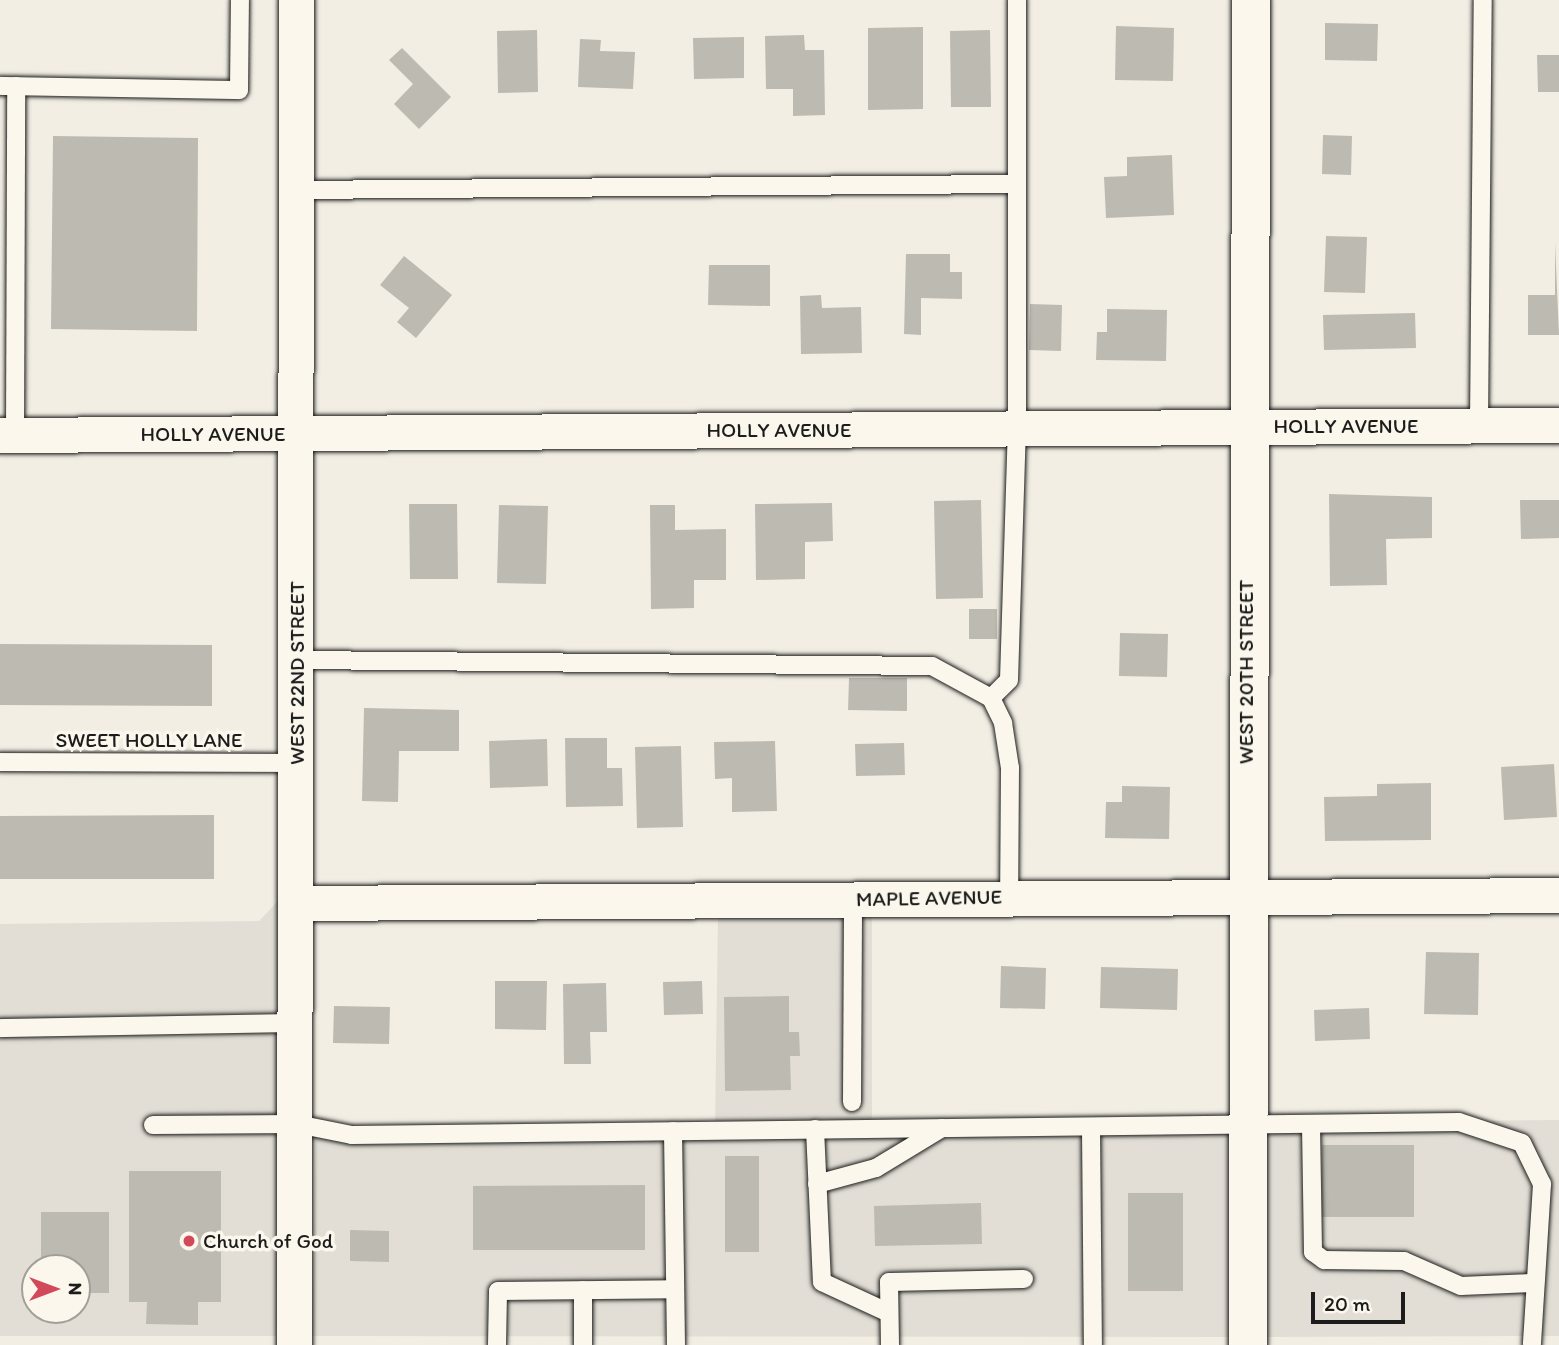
<!DOCTYPE html>
<html>
<head>
<meta charset="utf-8">
<style>
	body { margin:0 }
	#map { position:relative; width:1559px; height:1345px; overflow:hidden; background:#f2eee4; font-family:Itim,sans-serif }
	div>[style] { position:absolute }
	[style*='--x'] { left:calc(var(--x)*1px); top:calc(var(--y)*1px); width:calc(var(--w)*1px); rotate:calc(var(--a)*1deg) }
	.built>* { inset:0; background:#e2ded5 }
	.building>* { inset:0; background:#bdbab1 }
	.roads { filter:drop-shadow(0 0 2px #1c1c1c) drop-shadow(0 0 2px #1c1c1c) }
	.service>* { height:18px; margin:-9px; padding:0 9px; transform-origin:9px; border-radius:9px; background:#fbf7ec }
	.minor>* { height:35px; margin:-17.5px; padding:0 17.5px; transform-origin:17.5px; border-radius:17.5px; background:#fbf7ec }
	.tertiary>* { height:38px; margin:-19px; padding:0 19px; transform-origin:19px; border-radius:19px; background:#fbf7ec }
	.dots>* { width:19px; height:19px; translate:-50% -50%; box-sizing:border-box; border:4px solid #fbf7ec; border-radius:50% }
	span { translate:-50% -50%; white-space:nowrap; text-align:center; line-height:1.15; -webkit-text-stroke:7px #fbf7ec; paint-order:stroke }
	.street-label { font-size:21px; color:#1c1c1c }
	.poi-label { font-size:21px; color:#1c1c1c }
	.left { translate:0 -50%; text-align:left }
	.north { position:absolute; left:21px; top:1254px; width:70px; height:70px; box-sizing:border-box; background:#fbf7ec; border:2px solid #a29f99; border-radius:50%; rotate:90deg; font-size:19px; font-weight:700; line-height:28px; text-align:center; color:#1c1c1c }
	.north::after { content:''; display:block; margin:auto; width:24px; height:32px; background:#d1495b; clip-path:polygon(50% 0,100% 100%,50% 72%,0 100%) }
	.scale { position:absolute; left:1311px; top:1292px; width:94px; height:32px; box-sizing:border-box; border:4px solid #1c1c1c; border-top:0; padding-left:9px; font-size:21px; line-height:24px; white-space:nowrap; color:#1c1c1c; -webkit-text-stroke:5px #fbf7ec; paint-order:stroke }
</style>
</head>
<body>
<div id="map">
	<div class="built">
		<div style="clip-path:polygon(evenodd,280px 899px,276px 1336px,0 1336px,0 924px,259px 921px,280px 899px,35px 1268px,77px 1268px,77px 1310px,35px 1310px,35px 1268px)"></div>
		<div style="clip-path:polygon(872px 914px,872px 1127px,1229px 1124px,1230px 1337px,312px 1336px,316px 1130px,715px 1128px,718px 915px)"></div>
		<div style="clip-path:polygon(1559px 1120px,1559px 1336px,1266px 1337px,1266px 1123px)"></div>
	</div>
	<div class="building">
		<div style="clip-path:polygon(1325px 23px,1378px 24px,1377px 61px,1325px 60px)"></div>
		<div style="clip-path:polygon(1116px 26px,1174px 28px,1173px 81px,1115px 80px)"></div>
		<div style="clip-path:polygon(923px 27px,923px 109px,868px 110px,868px 28px)"></div>
		<div style="clip-path:polygon(537px 30px,538px 92px,498px 93px,497px 31px)"></div>
		<div style="clip-path:polygon(990px 30px,991px 107px,951px 107px,950px 31px)"></div>
		<div style="clip-path:polygon(804px 35px,805px 50px,824px 50px,825px 115px,793px 116px,793px 89px,766px 89px,765px 36px)"></div>
		<div style="clip-path:polygon(744px 37px,744px 78px,694px 79px,693px 38px)"></div>
		<div style="clip-path:polygon(580px 39px,601px 40px,600px 51px,635px 52px,633px 89px,578px 87px)"></div>
		<div style="clip-path:polygon(402px 48px,451px 97px,419px 129px,394px 104px,413px 84px,389px 60px)"></div>
		<div style="clip-path:polygon(1537px 55px,1559px 55px,1559px 92px,1538px 92px)"></div>
		<div style="clip-path:polygon(1323px 135px,1352px 136px,1351px 175px,1322px 174px)"></div>
		<div style="clip-path:polygon(53px 136px,198px 138px,197px 331px,51px 329px)"></div>
		<div style="clip-path:polygon(1172px 155px,1174px 215px,1106px 218px,1104px 177px,1127px 176px,1127px 157px)"></div>
		<div style="clip-path:polygon(1326px 236px,1367px 237px,1365px 293px,1324px 292px)"></div>
		<div style="clip-path:polygon(1555px 242px,1559px 335px,1528px 335px,1528px 295px,1555px 295px)"></div>
		<div style="clip-path:polygon(906px 254px,950px 254px,950px 272px,962px 272px,962px 299px,921px 298px,921px 335px,904px 334px)"></div>
		<div style="clip-path:polygon(404px 256px,452px 295px,416px 338px,397px 322px,409px 308px,380px 285px)"></div>
		<div style="clip-path:polygon(709px 265px,770px 265px,770px 306px,708px 305px)"></div>
		<div style="clip-path:polygon(821px 295px,822px 308px,861px 307px,862px 353px,801px 354px,800px 296px)"></div>
		<div style="clip-path:polygon(1030px 304px,1062px 305px,1061px 351px,1029px 350px)"></div>
		<div style="clip-path:polygon(1107px 309px,1167px 310px,1166px 361px,1096px 360px,1097px 332px,1107px 332px)"></div>
		<div style="clip-path:polygon(1415px 313px,1416px 348px,1324px 350px,1323px 315px)"></div>
		<div style="clip-path:polygon(1329px 494px,1432px 497px,1432px 538px,1386px 539px,1387px 585px,1330px 586px)"></div>
		<div style="clip-path:polygon(981px 500px,983px 598px,936px 599px,934px 501px)"></div>
		<div style="clip-path:polygon(1520px 500px,1559px 500px,1559px 538px,1521px 539px)"></div>
		<div style="clip-path:polygon(832px 503px,833px 541px,805px 542px,805px 579px,756px 580px,755px 504px)"></div>
		<div style="clip-path:polygon(409px 504px,457px 504px,458px 579px,410px 579px)"></div>
		<div style="clip-path:polygon(499px 505px,548px 506px,546px 584px,497px 583px)"></div>
		<div style="clip-path:polygon(650px 505px,675px 505px,675px 530px,726px 529px,726px 580px,694px 580px,694px 608px,651px 609px)"></div>
		<div style="clip-path:polygon(969px 609px,997px 609px,997px 639px,969px 639px)"></div>
		<div style="clip-path:polygon(1120px 633px,1168px 634px,1167px 677px,1119px 676px)"></div>
		<div style="clip-path:polygon(0 644px,212px 645px,212px 706px,0 705px)"></div>
		<div style="clip-path:polygon(849px 678px,907px 678px,907px 711px,848px 710px)"></div>
		<div style="clip-path:polygon(364px 708px,459px 710px,459px 751px,399px 751px,398px 802px,362px 801px)"></div>
		<div style="clip-path:polygon(565px 738px,607px 738px,607px 768px,622px 768px,623px 806px,566px 807px)"></div>
		<div style="clip-path:polygon(547px 739px,548px 786px,490px 788px,489px 741px)"></div>
		<div style="clip-path:polygon(775px 741px,777px 811px,732px 812px,732px 778px,715px 779px,714px 742px)"></div>
		<div style="clip-path:polygon(904px 743px,905px 775px,856px 776px,855px 744px)"></div>
		<div style="clip-path:polygon(681px 746px,683px 827px,637px 828px,635px 747px)"></div>
		<div style="clip-path:polygon(1554px 764px,1557px 817px,1504px 820px,1501px 767px)"></div>
		<div style="clip-path:polygon(1431px 783px,1431px 840px,1325px 841px,1324px 797px,1377px 796px,1377px 784px)"></div>
		<div style="clip-path:polygon(1122px 786px,1170px 787px,1169px 839px,1105px 838px,1106px 802px,1122px 802px)"></div>
		<div style="clip-path:polygon(214px 815px,214px 879px,0 879px,0 816px)"></div>
		<div style="clip-path:polygon(1426px 952px,1479px 953px,1478px 1015px,1424px 1014px)"></div>
		<div style="clip-path:polygon(1001px 966px,1046px 968px,1045px 1009px,1000px 1008px)"></div>
		<div style="clip-path:polygon(1101px 967px,1178px 969px,1177px 1010px,1100px 1008px)"></div>
		<div style="clip-path:polygon(495px 981px,547px 981px,546px 1030px,495px 1029px)"></div>
		<div style="clip-path:polygon(702px 981px,703px 1014px,664px 1015px,663px 982px)"></div>
		<div style="clip-path:polygon(606px 983px,607px 1032px,590px 1032px,591px 1064px,564px 1064px,563px 984px)"></div>
		<div style="clip-path:polygon(789px 996px,789px 1032px,799px 1032px,800px 1056px,790px 1056px,791px 1090px,725px 1091px,724px 997px)"></div>
		<div style="clip-path:polygon(334px 1006px,390px 1007px,389px 1044px,333px 1043px)"></div>
		<div style="clip-path:polygon(1369px 1008px,1370px 1039px,1315px 1041px,1314px 1010px)"></div>
		<div style="clip-path:polygon(1322px 1145px,1414px 1145px,1414px 1217px,1322px 1217px)"></div>
		<div style="clip-path:polygon(725px 1156px,759px 1156px,759px 1252px,725px 1252px)"></div>
		<div style="clip-path:polygon(129px 1171px,221px 1171px,221px 1302px,198px 1302px,198px 1325px,146px 1324px,147px 1302px,129px 1302px)"></div>
		<div style="clip-path:polygon(645px 1185px,645px 1250px,473px 1250px,473px 1186px)"></div>
		<div style="clip-path:polygon(1128px 1193px,1183px 1193px,1183px 1291px,1128px 1291px)"></div>
		<div style="clip-path:polygon(981px 1203px,982px 1244px,875px 1246px,874px 1206px)"></div>
		<div style="clip-path:polygon(41px 1212px,109px 1212px,109px 1293px,77px 1293px,77px 1268px,41px 1268px)"></div>
		<div style="clip-path:polygon(350px 1230px,389px 1231px,389px 1262px,350px 1261px)"></div>
	</div>
	<div class="roads">
		<div class="service">
			<div style="--x:0;--y:86;--w:239;--a:1"></div>
			<div style="--x:239;--y:90;--w:90;--a:-89.4"></div>
			<div style="--x:295;--y:190;--w:722;--a:-0.48"></div>
			<div style="--x:1479;--y:425;--w:425;--a:-89.5"></div>
			<div style="--x:15;--y:435;--w:349;--a:-89.8"></div>
			<div style="--x:297;--y:660;--w:635;--a:0.54"></div>
			<div style="--x:932;--y:666;--w:67;--a:28.5"></div>
			<div style="--x:991;--y:698;--w:28;--a:64"></div>
			<div style="--x:1003;--y:723;--w:46;--a:81.2"></div>
			<div style="--x:1010;--y:768;--w:129;--a:90.4"></div>
			<div style="--x:991;--y:698;--w:25;--a:-45"></div>
			<div style="--x:1009;--y:680;--w:252;--a:-88.2"></div>
			<div style="--x:1017;--y:428;--w:428;--a:-90"></div>
			<div style="--x:0;--y:762;--w:297;--a:0.2"></div>
			<div style="--x:0;--y:1028;--w:298;--a:-1"></div>
			<div style="--x:852;--y:1102;--w:204;--a:-89.7"></div>
			<div style="--x:1311;--y:1124;--w:128;--a:89.1"></div>
			<div style="--x:1313;--y:1252;--w:14;--a:36"></div>
			<div style="--x:1324;--y:1260;--w:80;--a:0.7"></div>
			<div style="--x:1404;--y:1261;--w:62;--a:23.7"></div>
			<div style="--x:1461;--y:1286;--w:71;--a:-2.4"></div>
			<div style="--x:153;--y:1125;--w:144;--a:-0.4"></div>
			<div style="--x:297;--y:1124;--w:56;--a:11.3"></div>
			<div style="--x:352;--y:1135;--w:1107;--a:-0.67"></div>
			<div style="--x:1459;--y:1122;--w:66;--a:18.4"></div>
			<div style="--x:1522;--y:1143;--w:46;--a:64"></div>
			<div style="--x:1542;--y:1184;--w:161;--a:93.6"></div>
			<div style="--x:1091;--y:1127;--w:218;--a:89.5"></div>
			<div style="--x:815;--y:1129;--w:153;--a:87.4"></div>
			<div style="--x:822;--y:1282;--w:74;--a:24.8"></div>
			<div style="--x:673;--y:1131;--w:214;--a:89.2"></div>
			<div style="--x:817;--y:1184;--w:61;--a:-15.2"></div>
			<div style="--x:876;--y:1168;--w:77;--a:-31.2"></div>
			<div style="--x:497;--y:1345;--w:54;--a:-88.9"></div>
			<div style="--x:498;--y:1291;--w:177;--a:-0.6"></div>
			<div style="--x:583;--y:1345;--w:55;--a:-90"></div>
			<div style="--x:890;--y:1345;--w:63;--a:-90.9"></div>
			<div style="--x:889;--y:1282;--w:135;--a:-1.3"></div>
		</div>
		<div class="minor">
			<div style="--x:0;--y:435;--w:1559;--a:-0.37"></div>
			<div style="--x:298;--y:903;--w:1261;--a:-0.36"></div>
			<div style="--x:294;--y:1345;--w:1345;--a:-89.91"></div>
		</div>
		<div class="tertiary">
			<div style="--x:1248;--y:1345;--w:1345;--a:-89.87"></div>
		</div>
	</div>
	<div class="dots">
		<div style="left:189px;top:1241px;background:#d1495b"></div>
	</div>
	<div class="street-label">
		<span style="left:1346px;top:426px">HOLLY AVENUE</span>
		<span style="left:779px;top:430px">HOLLY AVENUE</span>
		<span style="left:213px;top:434px">HOLLY AVENUE</span>
		<span style="left:1246px;top:672px;rotate:-90deg">WEST 20TH STREET</span>
		<span style="left:297px;top:673px;rotate:-90deg">WEST 22ND STREET</span>
		<span style="left:149px;top:740px">SWEET HOLLY LANE</span>
		<span style="left:929px;top:898px;rotate:-1deg">MAPLE AVENUE</span>
	</div>
	<div class="poi-label">
		<span class="left" style="left:203px;top:1241px">Church of God</span>
	</div>
	<div class="north">N</div>
	<div class="scale">20 m</div>
</div>
</body>
</html>
